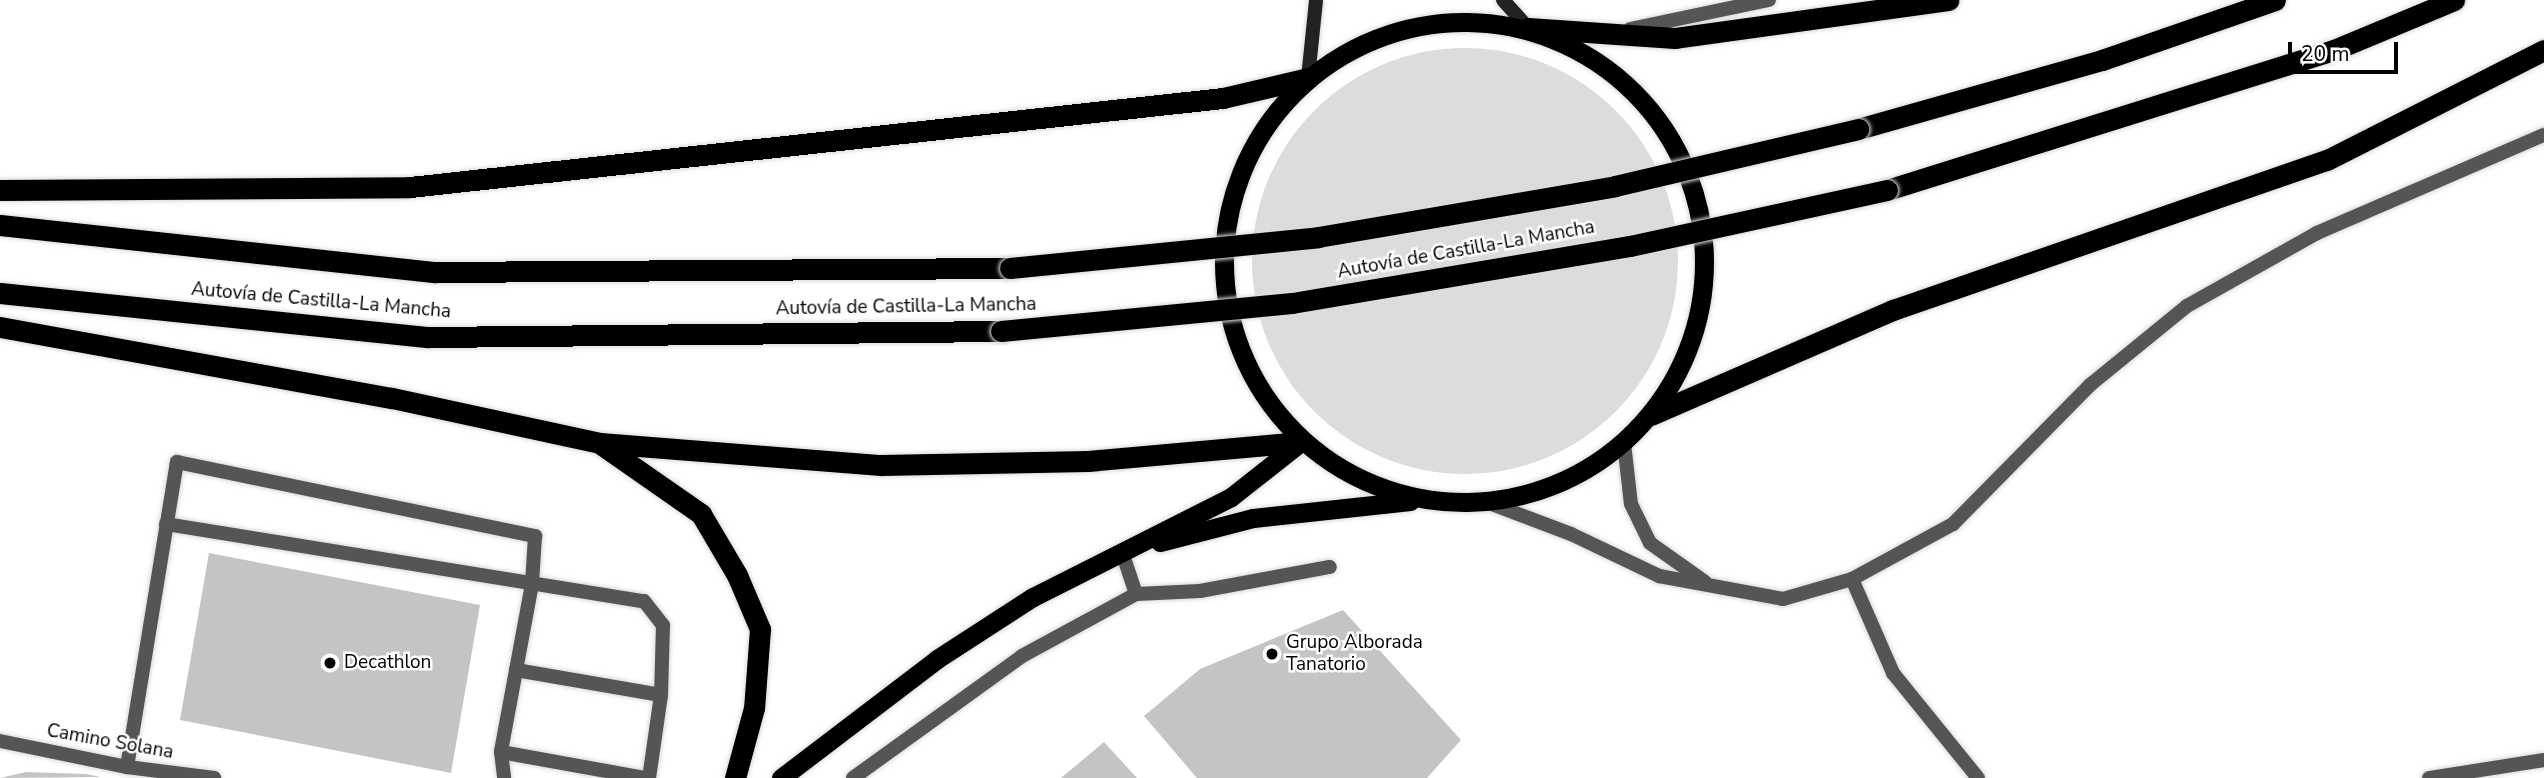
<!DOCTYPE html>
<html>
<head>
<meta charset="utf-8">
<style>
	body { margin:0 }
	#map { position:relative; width:2544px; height:778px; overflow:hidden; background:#fff; font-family:"Nunito Sans",sans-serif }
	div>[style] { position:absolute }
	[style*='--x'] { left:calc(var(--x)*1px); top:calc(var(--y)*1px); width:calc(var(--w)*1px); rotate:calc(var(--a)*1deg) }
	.green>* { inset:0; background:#dcdcdc }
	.round { border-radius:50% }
	.building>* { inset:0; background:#c4c4c4 }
	.roads { filter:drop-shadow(0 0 2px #dbdbdb) drop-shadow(0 0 2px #dbdbdb) }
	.service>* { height:14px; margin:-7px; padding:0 7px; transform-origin:7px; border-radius:7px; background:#555 }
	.minor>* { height:14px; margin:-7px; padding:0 7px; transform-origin:7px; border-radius:7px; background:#555 }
	.tertiary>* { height:14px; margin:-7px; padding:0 7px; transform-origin:7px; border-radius:7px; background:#555 }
	.secondary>* { height:14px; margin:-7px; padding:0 7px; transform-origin:7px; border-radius:7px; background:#222 }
	.trunk>* { height:19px; margin:-9.5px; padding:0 9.5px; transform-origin:9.5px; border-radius:9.5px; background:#000 }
	.trunk>.ring { margin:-9.5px; padding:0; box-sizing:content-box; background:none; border:19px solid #000; border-radius:50% }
	.motorway>* { height:21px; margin:-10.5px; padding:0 10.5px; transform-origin:10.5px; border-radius:10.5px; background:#000 }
	.bridges { filter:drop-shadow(0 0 2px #dbdbdb) drop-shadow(0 0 2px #dbdbdb) }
	.motorway-bridge>* { height:21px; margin:-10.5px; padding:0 10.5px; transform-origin:10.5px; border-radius:10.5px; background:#000 }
	.dots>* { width:19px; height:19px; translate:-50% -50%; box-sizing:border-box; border:4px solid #fff; border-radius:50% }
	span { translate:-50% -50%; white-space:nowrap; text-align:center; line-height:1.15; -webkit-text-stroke:5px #fff; paint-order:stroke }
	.street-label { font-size:19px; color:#000 }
	.poi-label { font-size:19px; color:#000 }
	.left { translate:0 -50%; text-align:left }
	.scale { position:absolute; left:2288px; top:42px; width:110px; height:32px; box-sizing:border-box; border:4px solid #000; border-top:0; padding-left:9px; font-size:21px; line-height:24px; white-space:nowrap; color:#000; -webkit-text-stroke:5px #fff; paint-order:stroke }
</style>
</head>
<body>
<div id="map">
	<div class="green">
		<div class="round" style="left:1252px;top:48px;width:426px;height:426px"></div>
	</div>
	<div class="building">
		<div style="clip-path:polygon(209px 553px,480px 605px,451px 773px,180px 720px)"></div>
		<div style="clip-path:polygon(1343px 610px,1461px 740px,1427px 778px,1197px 778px,1144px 716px,1200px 669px)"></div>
		<div style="clip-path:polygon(1104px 742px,1137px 778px,1061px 778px)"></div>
		<div style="clip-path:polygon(26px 772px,87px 774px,100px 777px,0 778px)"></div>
	</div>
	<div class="roads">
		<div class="service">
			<div style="--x:166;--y:524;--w:484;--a:9.2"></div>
			<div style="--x:644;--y:601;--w:31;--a:52"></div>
			<div style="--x:663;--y:625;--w:70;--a:91.6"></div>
			<div style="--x:661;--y:695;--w:84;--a:98.2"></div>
			<div style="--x:1136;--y:594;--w:64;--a:-2.7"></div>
			<div style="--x:1200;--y:591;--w:132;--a:-10.5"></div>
			<div style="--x:516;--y:670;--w:147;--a:9.8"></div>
			<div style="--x:501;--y:752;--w:147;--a:10.2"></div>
			<div style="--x:127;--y:767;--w:309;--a:-80.7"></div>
			<div style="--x:177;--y:462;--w:366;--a:11.7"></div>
			<div style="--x:535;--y:536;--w:48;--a:93.6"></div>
			<div style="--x:532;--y:584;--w:171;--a:100.5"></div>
			<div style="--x:501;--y:752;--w:26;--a:83"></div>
			<div style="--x:853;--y:778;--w:208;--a:-35.8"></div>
			<div style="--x:1022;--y:656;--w:130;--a:-28.5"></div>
			<div style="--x:1136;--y:594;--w:44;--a:-108.4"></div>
		</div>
		<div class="minor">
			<div style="--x:1852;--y:579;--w:103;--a:66.4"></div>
			<div style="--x:1893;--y:673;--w:135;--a:51"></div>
			<div style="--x:0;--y:741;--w:130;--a:11.6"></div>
			<div style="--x:127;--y:767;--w:88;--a:7.2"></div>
			<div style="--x:2429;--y:778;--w:116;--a:-8.9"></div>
		</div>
		<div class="tertiary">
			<div style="--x:1630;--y:29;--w:142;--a:-11.8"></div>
			<div style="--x:1624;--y:443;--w:61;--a:83.5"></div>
			<div style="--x:1631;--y:504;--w:43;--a:64"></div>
			<div style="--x:1650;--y:543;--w:67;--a:35.3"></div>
			<div style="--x:1489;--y:503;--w:88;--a:20.7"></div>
			<div style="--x:1571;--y:534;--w:98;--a:25.5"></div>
			<div style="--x:1659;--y:576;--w:126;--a:10.5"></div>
			<div style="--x:1783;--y:599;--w:72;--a:-16.2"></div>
			<div style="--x:1852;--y:579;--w:115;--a:-28.6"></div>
			<div style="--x:1953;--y:524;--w:195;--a:-45.4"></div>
			<div style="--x:2090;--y:385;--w:125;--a:-39.2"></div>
			<div style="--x:2187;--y:306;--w:149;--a:-29.3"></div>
			<div style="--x:2317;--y:233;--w:247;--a:-23.4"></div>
		</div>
		<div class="secondary">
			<div style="--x:1503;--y:0;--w:38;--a:48"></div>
			<div style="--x:1308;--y:78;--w:78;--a:-84.1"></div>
		</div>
		<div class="trunk">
			<div class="ring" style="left:1224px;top:22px;width:461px;height:461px"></div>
			<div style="--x:1160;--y:542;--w:96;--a:-14.5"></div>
			<div style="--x:1253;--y:518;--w:158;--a:-6.2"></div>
			<div style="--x:781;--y:778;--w:196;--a:-37.3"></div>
			<div style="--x:937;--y:659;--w:114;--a:-32.9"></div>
			<div style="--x:1033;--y:597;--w:222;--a:-26.8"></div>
			<div style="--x:1231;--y:497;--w:89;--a:-38.2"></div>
		</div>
		<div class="motorway">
			<div style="--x:1528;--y:28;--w:147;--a:3.9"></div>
			<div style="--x:1675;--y:38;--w:276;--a:-7.9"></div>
			<div style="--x:1858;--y:129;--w:254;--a:-15.8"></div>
			<div style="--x:2102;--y:60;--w:183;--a:-19.1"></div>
			<div style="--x:0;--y:190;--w:410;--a:-0.4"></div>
			<div style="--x:410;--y:187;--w:818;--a:-6.25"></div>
			<div style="--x:1223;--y:98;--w:87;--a:-13.2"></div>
			<div style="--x:1887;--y:190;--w:468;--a:-17.4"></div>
			<div style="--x:2334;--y:50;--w:130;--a:-22.6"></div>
			<div style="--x:0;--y:225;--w:438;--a:6.2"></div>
			<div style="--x:435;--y:272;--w:575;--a:-0.4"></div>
			<div style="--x:0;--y:293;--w:431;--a:5.9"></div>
			<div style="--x:429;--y:337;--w:572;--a:-0.6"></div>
			<div style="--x:0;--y:327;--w:398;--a:10.3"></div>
			<div style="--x:392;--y:398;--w:213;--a:12.2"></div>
			<div style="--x:600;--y:443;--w:282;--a:4.5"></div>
			<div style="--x:881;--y:465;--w:207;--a:-1.1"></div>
			<div style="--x:1088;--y:461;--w:214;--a:-5.1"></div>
			<div style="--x:1651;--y:415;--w:264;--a:-23.5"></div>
			<div style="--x:1893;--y:310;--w:459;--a:-19.1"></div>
			<div style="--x:2327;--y:160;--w:243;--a:-26.9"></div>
			<div style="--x:602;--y:445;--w:121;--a:34.9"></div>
			<div style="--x:701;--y:514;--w:71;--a:59.5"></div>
			<div style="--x:737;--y:575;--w:59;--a:66.9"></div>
			<div style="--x:760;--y:629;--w:79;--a:94.3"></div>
			<div style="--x:754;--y:708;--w:73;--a:105.2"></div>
		</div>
	</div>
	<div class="bridges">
		<div class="motorway-bridge">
			<div style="--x:1010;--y:268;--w:310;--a:-5.7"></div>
			<div style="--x:1318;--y:237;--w:301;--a:-9.7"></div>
			<div style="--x:1615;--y:186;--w:250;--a:-13.2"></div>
			<div style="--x:1001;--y:331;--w:292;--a:-5.5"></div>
			<div style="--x:1292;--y:303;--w:343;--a:-9.6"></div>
			<div style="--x:1630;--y:246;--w:263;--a:-12.3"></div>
		</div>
	</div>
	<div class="dots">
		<div style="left:1272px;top:654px;background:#000"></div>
		<div style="left:330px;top:663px;background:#000"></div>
	</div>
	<div class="street-label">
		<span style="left:1466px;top:250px;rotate:-10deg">Autovía de Castilla-La Mancha</span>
		<span style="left:321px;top:301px;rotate:5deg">Autovía de Castilla-La Mancha</span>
		<span style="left:906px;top:307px;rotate:-1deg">Autovía de Castilla-La Mancha</span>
		<span style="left:110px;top:742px;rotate:10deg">Camino Solana</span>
	</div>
	<div class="poi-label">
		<span class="left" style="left:1286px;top:654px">Grupo Alborada<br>Tanatorio</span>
		<span class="left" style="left:344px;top:663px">Decathlon</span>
	</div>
	<div class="scale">20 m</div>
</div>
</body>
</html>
